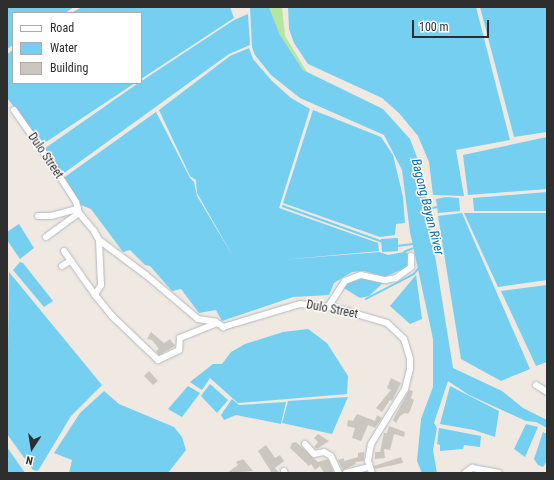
<!DOCTYPE html>
<html>
<head>
<meta charset="utf-8">
<style>
	body { margin:0 }
	#map { position:relative; width:554px; height:480px; overflow:hidden; background:#efe9e1; font-family:"Roboto Condensed",sans-serif }
	div>[style] { position:absolute }
	[style*='--x'] { left:calc(var(--x)*1px); top:calc(var(--y)*1px); width:calc(var(--w)*1px); rotate:calc(var(--a)*1deg) }
	.green>* { inset:0; background:#b6e59e }
	.water>* { inset:0; background:#75cff0 }
	.stream>* { height:1.5px; margin:-0.75px; padding:0 0.75px; transform-origin:0.75px; border-radius:0.75px; background:#75cff0 }
	.building>* { inset:0; background:#cbc7bf }
	.roads { filter:drop-shadow(0 0 1px #b4b7c1) drop-shadow(0 0 1px #b4b7c1) }
	.minor>* { height:6px; margin:-3px; padding:0 3px; transform-origin:3px; border-radius:3px; background:#fff }
	span { translate:-50% -50%; white-space:nowrap; text-align:center; line-height:1.15; -webkit-text-stroke:3px #fff; paint-order:stroke }
	.street-label { font-size:12px; color:#2e2e2e }
	.water-label { font-size:13px; color:#0d6fa3; font-style:italic }
	.frame { position:absolute; inset:0; border:8px solid #2e2e2e; pointer-events:none }
	.legend { position:absolute; left:12px; top:12px; width:130px; height:72px; box-sizing:border-box; background:#fff; border:1px solid #ababab; margin:0; padding:5px 7px; list-style:none; font-size:12px; color:#2e2e2e }
	.legend li { display:flex; align-items:center; gap:8px; height:20px }
	.legend b { width:20px; border:1px solid #ababab }
	.north { position:absolute; left:12px; top:428px; width:40px; height:40px; -webkit-text-stroke:3px #fff; paint-order:stroke; rotate:192deg; font-size:11px; font-weight:700; line-height:16px; text-align:center; color:#2e2e2e }
	.north::after { content:''; display:block; margin:auto; width:14px; height:18px; background:#2e2e2e; clip-path:polygon(50% 0,100% 100%,50% 72%,0 100%) }
	.scale { position:absolute; left:412px; top:20px; width:77px; height:18px; box-sizing:border-box; border:2px solid #2e2e2e; border-top:0; padding-left:5px; font-size:12px; line-height:14px; white-space:nowrap; color:#2e2e2e; -webkit-text-stroke:3px #fff; paint-order:stroke }
</style>
</head>
<body>
<div id="map">
	<div class="green">
		<div style="clip-path:polygon(269px 7px,282px 7px,285px 36px,307px 72px,303px 70px,280px 35px)"></div>
	</div>
	<div class="water">
		<div style="clip-path:polygon(7px 7px,74px 7px,65px 13px,13px 13px,13px 45px,7px 49px)"></div>
		<div style="clip-path:polygon(82px 7px,230px 7px,234px 18px,141px 79px,141px 13px,71px 13px)"></div>
		<div style="clip-path:polygon(250px 7px,269px 7px,280px 35px,303px 70px,383px 109px,410px 139px,421px 168px,453px 368px,502px 391px,523px 408px,547px 420px,547px 428px,536px 422px,526px 421px,469px 395px,448px 381px,434px 423px,437px 428px,433px 450px,437px 473px,422px 473px,417px 461px,421px 419px,433px 387px,433px 339px,410px 232px,402px 170px,384px 135px,300px 98px,271px 75px,255px 55px,252px 47px)"></div>
		<div style="clip-path:polygon(288px 7px,476px 7px,510px 140px,456px 150px,464px 196px,433px 195px,429px 162px,418px 136px,399px 113px,382px 98px,308px 64px,294px 43px,289px 29px)"></div>
		<div style="clip-path:polygon(480px 7px,547px 7px,547px 132px,514px 137px)"></div>
		<div style="clip-path:polygon(248px 14px,250px 45px,229px 54px,60px 176px,44px 149px,137px 84px,234px 20px)"></div>
		<div style="clip-path:polygon(249px 48px,253px 59px,272px 81px,291px 98px,310px 109px,279px 208px,378px 243px,379px 251px,281px 260px,379px 252px,388px 255px,404px 252px,408px 253px,407px 267px,385px 277px,364px 271px,352px 272px,334px 283px,329px 295px,293px 297px,222px 321px,216px 310px,199px 313px,181px 289px,172px 291px,150px 266px,145px 265px,130px 250px,123px 252px,91px 209px,78px 204px,62px 179px,156px 112px,190px 178px,194px 182px,197px 196px,234px 258px,197px 193px,196px 180px,190px 176px,159px 110px,230px 56px)"></div>
		<div style="clip-path:polygon(13px 50px,13px 83px,135px 83px,43px 144px,7px 98px,7px 54px)"></div>
		<div style="clip-path:polygon(313px 110px,381px 137px,393px 155px,403px 197px,405px 223px,396px 224px,395px 235px,380px 237px,283px 203px)"></div>
		<div style="clip-path:polygon(547px 137px,547px 189px,468px 195px,463px 155px)"></div>
		<div style="clip-path:polygon(547px 192px,547px 211px,474px 211px,473px 198px)"></div>
		<div style="clip-path:polygon(446px 197px,459px 198px,460px 211px,438px 213px,436px 199px)"></div>
		<div style="clip-path:polygon(462px 213px,530px 369px,501px 381px,461px 359px,438px 216px)"></div>
		<div style="clip-path:polygon(464px 213px,547px 213px,547px 280px,498px 287px)"></div>
		<div style="clip-path:polygon(19px 224px,34px 248px,20px 259px,7px 240px,7px 232px)"></div>
		<div style="clip-path:polygon(398px 238px,398px 251px,382px 252px,381px 239px)"></div>
		<div style="clip-path:polygon(20px 262px,23px 263px,53px 301px,44px 307px,13px 270px)"></div>
		<div style="clip-path:polygon(9px 272px,102px 385px,71px 416px,38px 471px,33px 470px,7px 434px)"></div>
		<div style="clip-path:polygon(416px 275px,422px 319px,410px 324px,390px 306px)"></div>
		<div style="clip-path:polygon(357px 277px,374px 281px,383px 283px,369px 296px,360px 298px,342px 287px)"></div>
		<div style="clip-path:polygon(547px 285px,547px 362px,536px 366px,501px 291px)"></div>
		<div style="clip-path:polygon(308px 329px,327px 343px,348px 376px,347px 394px,238px 403px,210px 378px,202px 390px,190px 382px,213px 364px,222px 364px,231px 352px,245px 344px,283px 332px)"></div>
		<div style="clip-path:polygon(210px 384px,228px 400px,217px 413px,201px 396px)"></div>
		<div style="clip-path:polygon(188px 386px,200px 393px,182px 417px,168px 409px)"></div>
		<div style="clip-path:polygon(450px 386px,499px 411px,495px 437px,474px 430px,440px 424px)"></div>
		<div style="clip-path:polygon(104px 391px,119px 404px,174px 427px,182px 437px,186px 450px,168px 473px,69px 473px,72px 460px,54px 453px,80px 413px)"></div>
		<div style="clip-path:polygon(348px 397px,332px 434px,282px 423px,288px 401px)"></div>
		<div style="clip-path:polygon(232px 399px,239px 405px,286px 402px,281px 424px,236px 415px,224px 420px,221px 415px)"></div>
		<div style="clip-path:polygon(526px 424px,538px 427px,525px 457px,514px 449px)"></div>
		<div style="clip-path:polygon(439px 428px,481px 436px,480px 447px,464px 445px,463px 449px,440px 451px,440px 445px,437px 444px)"></div>
		<div style="clip-path:polygon(543px 432px,547px 434px,547px 461px,543px 467px,538px 465px,534px 459px)"></div>
		<div style="clip-path:polygon(7px 447px,25px 473px,7px 473px)"></div>
	</div>
	<div class="stream">
		<div style="--x:283;--y:206;--w:106;--a:19.8"></div>
		<div style="--x:426;--y:209;--w:12;--a:-9"></div>
		<div style="--x:397;--y:246;--w:16;--a:-7"></div>
		<div style="--x:404;--y:252;--w:11;--a:-22"></div>
		<div style="--x:366;--y:299;--w:54;--a:-27.5"></div>
		<div style="--x:414;--y:274;--w:6;--a:-51"></div>
	</div>
	<div class="building">
		<div style="clip-path:polygon(151px 332px,164px 343px,170px 339px,175px 346px,159px 355px,156px 351px,159px 349px,152px 340px,147px 339px)"></div>
		<div style="clip-path:polygon(149px 371px,158px 381px,153px 385px,144px 376px)"></div>
		<div style="clip-path:polygon(391px 378px,401px 383px,392px 401px,390px 400px,382px 412px,376px 408px,391px 390px,387px 388px)"></div>
		<div style="clip-path:polygon(409px 390px,413px 391px,411px 398px,414px 400px,410px 411px,408px 414px,405px 413px,400px 416px,396px 423px,393px 420px)"></div>
		<div style="clip-path:polygon(357px 414px,375px 421px,377px 415px,382px 418px,375px 428px,368px 425px,361px 441px,352px 438px,355px 428px,347px 426px,348px 420px,353px 421px)"></div>
		<div style="clip-path:polygon(389px 426px,405px 432px,404px 437px,394px 434px,390px 450px,384px 449px,385px 458px,375px 459px,375px 452px,380px 452px,384px 433px,387px 433px)"></div>
		<div style="clip-path:polygon(318px 434px,329px 441px,317px 449px,314px 447px,318px 442px,314px 438px)"></div>
		<div style="clip-path:polygon(296px 442px,318px 462px,328px 459px,334px 473px,324px 473px,320px 466px,315px 470px,311px 464px,309px 466px,290px 448px,292px 443px)"></div>
		<div style="clip-path:polygon(266px 445px,275px 458px,280px 455px,284px 461px,275px 468px,279px 473px,272px 473px,258px 451px)"></div>
		<div style="clip-path:polygon(364px 452px,364px 461px,355px 462px,356px 464px,343px 470px,338px 460px,344px 458px,344px 461px,358px 457px,358px 453px)"></div>
		<div style="clip-path:polygon(401px 457px,403px 463px,375px 469px,374px 466px)"></div>
		<div style="clip-path:polygon(243px 459px,253px 471px,227px 473px,238px 465px,236px 462px)"></div>
	</div>
	<div class="roads">
		<div class="minor">
			<div style="--x:14;--y:110;--w:68;--a:55.1"></div>
			<div style="--x:53;--y:166;--w:43;--a:57.4"></div>
			<div style="--x:76;--y:202;--w:11;--a:75"></div>
			<div style="--x:79;--y:213;--w:23;--a:50"></div>
			<div style="--x:94;--y:231;--w:10;--a:61"></div>
			<div style="--x:99;--y:240;--w:45;--a:87.5"></div>
			<div style="--x:101;--y:285;--w:12;--a:121"></div>
			<div style="--x:95;--y:295;--w:27;--a:51"></div>
			<div style="--x:112;--y:316;--w:64;--a:43.7"></div>
			<div style="--x:158;--y:360;--w:23;--a:-25"></div>
			<div style="--x:179;--y:350;--w:12;--a:-85"></div>
			<div style="--x:180;--y:338;--w:40;--a:-22"></div>
			<div style="--x:38;--y:216;--w:13;--a:0"></div>
			<div style="--x:51;--y:216;--w:28;--a:-15"></div>
			<div style="--x:46;--y:237;--w:41;--a:-36"></div>
			<div style="--x:99;--y:240;--w:59;--a:36.7"></div>
			<div style="--x:146;--y:275;--w:68;--a:40.2"></div>
			<div style="--x:198;--y:319;--w:18;--a:9"></div>
			<div style="--x:216;--y:322;--w:9;--a:36"></div>
			<div style="--x:223;--y:327;--w:80;--a:-16.6"></div>
			<div style="--x:300;--y:304;--w:36;--a:6"></div>
			<div style="--x:336;--y:308;--w:53;--a:16.4"></div>
			<div style="--x:387;--y:323;--w:23;--a:43"></div>
			<div style="--x:404;--y:339;--w:21;--a:73"></div>
			<div style="--x:410;--y:359;--w:10;--a:90"></div>
			<div style="--x:410;--y:369;--w:21;--a:104"></div>
			<div style="--x:405;--y:389;--w:65;--a:121.7"></div>
			<div style="--x:371;--y:444;--w:17;--a:100"></div>
			<div style="--x:368;--y:461;--w:13;--a:72"></div>
			<div style="--x:64;--y:251;--w:54;--a:54.8"></div>
			<div style="--x:62;--y:266;--w:9;--a:-32"></div>
			<div style="--x:328;--y:307;--w:31;--a:-57"></div>
			<div style="--x:345;--y:281;--w:17;--a:-21"></div>
			<div style="--x:361;--y:275;--w:25;--a:12"></div>
			<div style="--x:385;--y:280;--w:11;--a:-10"></div>
			<div style="--x:396;--y:278;--w:19;--a:-36"></div>
			<div style="--x:411;--y:267;--w:11;--a:-90"></div>
			<div style="--x:536;--y:385;--w:13;--a:32"></div>
			<div style="--x:305;--y:444;--w:13;--a:48"></div>
			<div style="--x:314;--y:454;--w:10;--a:-11"></div>
			<div style="--x:324;--y:452;--w:8;--a:30"></div>
			<div style="--x:331;--y:456;--w:19;--a:65"></div>
			<div style="--x:284;--y:471;--w:2;--a:63"></div>
			<div style="--x:346;--y:473;--w:23;--a:-15"></div>
			<div style="--x:465;--y:473;--w:9;--a:-36"></div>
			<div style="--x:472;--y:468;--w:27;--a:10"></div>
		</div>
	</div>
	<div class="street-label">
		<span style="left:45px;top:156px;rotate:56deg">Dulo Street</span>
		<span style="left:332px;top:310px;rotate:11deg">Dulo Street</span>
	</div>
	<div class="water-label">
		<span style="left:427px;top:207px;rotate:76deg">Bagong Bayan River</span>
	</div>
	<div class="frame"></div>
	<ul class="legend">
	<li><b style="height:5px;background:#fff"></b>Road</li>
	<li><b style="height:11px;background:#75cff0"></b>Water</li>
	<li><b style="height:11px;background:#cbc7bf"></b>Building</li>
	</ul>
	<div class="north">N</div>
	<div class="scale">100 m</div>
</div>
</body>
</html>
